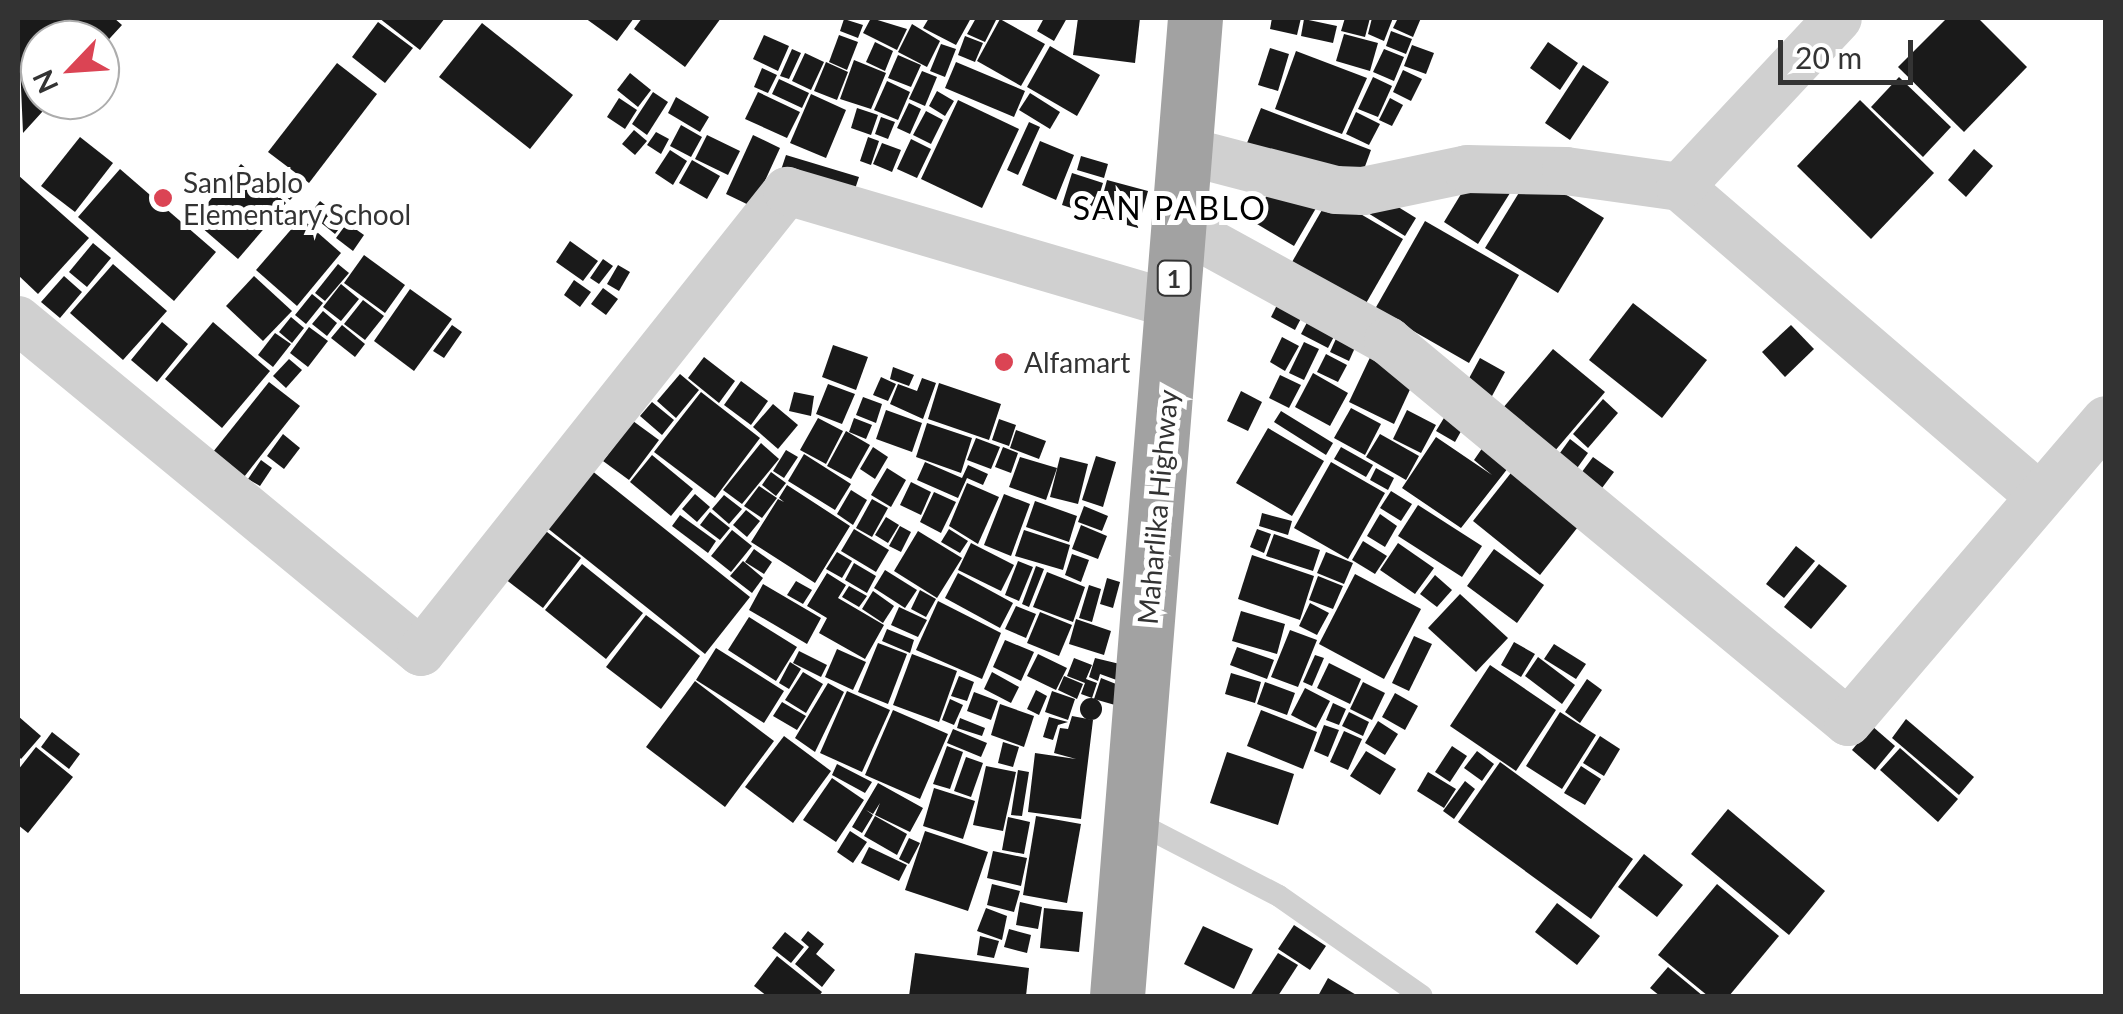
<!DOCTYPE html>
<html>
<head>
<meta charset="utf-8">
<style>
	body { margin:0 }
	#map { position:relative; width:2123px; height:1014px; overflow:hidden; background:#fff; font-family:Lato,sans-serif }
	div>[style] { position:absolute }
	[style*='--x'] { left:calc(var(--x)*1px); top:calc(var(--y)*1px); width:calc(var(--w)*1px); rotate:calc(var(--a)*1deg) }
	.building>* { inset:0; background:#1a1a1a }
	.round { border-radius:50% }
	.service>* { height:22px; margin:-11px; padding:0 11px; transform-origin:11px; border-radius:11px; background:#d0d0d0 }
	.minor>* { height:48px; margin:-24px; padding:0 24px; transform-origin:24px; border-radius:24px; background:#d0d0d0 }
	.trunk>* { height:55px; margin:-27.5px; padding:0 27.5px; transform-origin:27.5px; border-radius:27.5px; background:#a2a2a2 }
	.dots>* { width:28px; height:28px; translate:-50% -50%; box-sizing:border-box; border:5px solid #fff; border-radius:50% }
	span { translate:-50% -50%; white-space:nowrap; text-align:center; line-height:1.15; -webkit-text-stroke:10px #fff; paint-order:stroke }
	.shield-label span { padding:2px 8px; background:#fff; border:2px solid; border-radius:8px; -webkit-text-stroke-width:0 }
	.shield-label { font-size:25px; color:#333; font-weight:700 }
	.poi-label { font-size:28px; color:#333 }
	.left { translate:0 -50%; text-align:left }
	.street-label { font-size:28px; color:#333 }
	.quarter-label { font-size:32px; color:#000; letter-spacing:2.5px }
	.frame { position:absolute; inset:0; border:20px solid #333; pointer-events:none }
	.north { position:absolute; left:20px; top:20px; width:100px; height:100px; box-sizing:border-box; background:#fff; border:2px solid #adadad; border-radius:50%; rotate:245deg; font-size:28px; font-weight:700; line-height:40px; text-align:center; color:#333 }
	.north::after { content:''; display:block; margin:auto; width:35px; height:45px; background:#db4454; clip-path:polygon(50% 0,100% 100%,50% 72%,0 100%) }
	.scale { position:absolute; left:1778px; top:40px; width:135px; height:45px; box-sizing:border-box; border:5px solid #333; border-top:0; padding-left:12px; font-size:30px; line-height:35px; white-space:nowrap; color:#333; -webkit-text-stroke:8px #fff; paint-order:stroke }
</style>
</head>
<body>
<div id="map">
	<div class="building">
		<div style="clip-path:polygon(18px 18px,114px 18px,122px 25px,100px 49px,100px 40px,40px 40px,40px 100px,53px 100px,23px 133px)"></div>
		<div style="clip-path:polygon(379px 18px,445px 18px,420px 50px)"></div>
		<div style="clip-path:polygon(585px 18px,634px 18px,617px 41px)"></div>
		<div style="clip-path:polygon(642px 18px,721px 18px,685px 67px,634px 29px)"></div>
		<div style="clip-path:polygon(871px 18px,907px 29px,897px 50px,863px 33px)"></div>
		<div style="clip-path:polygon(929px 18px,971px 18px,956px 45px,923px 28px)"></div>
		<div style="clip-path:polygon(976px 18px,997px 18px,985px 42px,967px 34px)"></div>
		<div style="clip-path:polygon(1044px 18px,1067px 18px,1054px 41px,1037px 31px)"></div>
		<div style="clip-path:polygon(1078px 18px,1140px 18px,1135px 63px,1073px 55px)"></div>
		<div style="clip-path:polygon(1272px 18px,1301px 18px,1297px 35px,1270px 29px)"></div>
		<div style="clip-path:polygon(1345px 18px,1370px 18px,1365px 37px,1341px 31px)"></div>
		<div style="clip-path:polygon(1372px 18px,1393px 18px,1384px 41px,1368px 34px)"></div>
		<div style="clip-path:polygon(1398px 18px,1421px 18px,1413px 37px,1393px 28px)"></div>
		<div style="clip-path:polygon(1947px 18px,1978px 18px,2027px 67px,1964px 132px,1898px 67px)"></div>
		<div style="clip-path:polygon(844px 19px,863px 25px,858px 38px,840px 31px)"></div>
		<div style="clip-path:polygon(1000px 19px,1045px 44px,1021px 86px,977px 61px)"></div>
		<div style="clip-path:polygon(1304px 19px,1337px 26px,1333px 43px,1301px 36px)"></div>
		<div style="clip-path:polygon(378px 22px,413px 48px,385px 83px,352px 57px)"></div>
		<div style="clip-path:polygon(482px 23px,573px 95px,530px 149px,439px 77px)"></div>
		<div style="clip-path:polygon(912px 24px,940px 41px,927px 67px,898px 52px)"></div>
		<div style="clip-path:polygon(1391px 31px,1412px 39px,1406px 54px,1386px 46px)"></div>
		<div style="clip-path:polygon(1344px 34px,1378px 43px,1370px 71px,1336px 61px)"></div>
		<div style="clip-path:polygon(764px 35px,789px 46px,778px 71px,753px 59px)"></div>
		<div style="clip-path:polygon(839px 35px,858px 42px,847px 70px,829px 62px)"></div>
		<div style="clip-path:polygon(965px 36px,983px 43px,975px 62px,958px 55px)"></div>
		<div style="clip-path:polygon(875px 42px,893px 51px,885px 71px,866px 62px)"></div>
		<div style="clip-path:polygon(1548px 42px,1578px 63px,1560px 90px,1530px 68px)"></div>
		<div style="clip-path:polygon(941px 44px,956px 49px,945px 77px,930px 71px)"></div>
		<div style="clip-path:polygon(1412px 45px,1434px 53px,1426px 74px,1404px 66px)"></div>
		<div style="clip-path:polygon(1050px 46px,1100px 75px,1077px 116px,1027px 87px)"></div>
		<div style="clip-path:polygon(1270px 48px,1289px 54px,1278px 91px,1258px 85px)"></div>
		<div style="clip-path:polygon(792px 49px,801px 53px,789px 79px,780px 76px)"></div>
		<div style="clip-path:polygon(1384px 49px,1404px 57px,1394px 81px,1373px 72px)"></div>
		<div style="clip-path:polygon(1296px 51px,1367px 78px,1342px 134px,1275px 109px)"></div>
		<div style="clip-path:polygon(805px 53px,824px 62px,811px 90px,792px 81px)"></div>
		<div style="clip-path:polygon(898px 55px,921px 65px,911px 87px,888px 78px)"></div>
		<div style="clip-path:polygon(854px 60px,886px 73px,871px 109px,840px 99px)"></div>
		<div style="clip-path:polygon(826px 62px,848px 72px,837px 100px,814px 91px)"></div>
		<div style="clip-path:polygon(956px 62px,1025px 91px,1014px 117px,945px 88px)"></div>
		<div style="clip-path:polygon(337px 63px,377px 94px,309px 183px,268px 152px)"></div>
		<div style="clip-path:polygon(1583px 65px,1609px 82px,1570px 140px,1545px 123px)"></div>
		<div style="clip-path:polygon(762px 68px,777px 75px,768px 93px,754px 87px)"></div>
		<div style="clip-path:polygon(1403px 70px,1422px 79px,1411px 101px,1393px 92px)"></div>
		<div style="clip-path:polygon(922px 71px,937px 77px,925px 106px,909px 99px)"></div>
		<div style="clip-path:polygon(630px 73px,651px 90px,638px 107px,617px 90px)"></div>
		<div style="clip-path:polygon(1373px 77px,1392px 86px,1378px 117px,1358px 109px)"></div>
		<div style="clip-path:polygon(1899px 77px,1951px 127px,1923px 157px,1871px 107px)"></div>
		<div style="clip-path:polygon(779px 79px,809px 93px,802px 108px,772px 94px)"></div>
		<div style="clip-path:polygon(887px 81px,910px 92px,898px 120px,874px 110px)"></div>
		<div style="clip-path:polygon(937px 91px,954px 101px,945px 116px,929px 106px)"></div>
		<div style="clip-path:polygon(653px 92px,668px 102px,647px 135px,632px 124px)"></div>
		<div style="clip-path:polygon(758px 92px,800px 112px,787px 138px,745px 119px)"></div>
		<div style="clip-path:polygon(1030px 93px,1060px 112px,1050px 129px,1019px 110px)"></div>
		<div style="clip-path:polygon(811px 94px,846px 110px,826px 158px,790px 143px)"></div>
		<div style="clip-path:polygon(676px 97px,709px 117px,700px 132px,668px 113px)"></div>
		<div style="clip-path:polygon(619px 98px,637px 110px,625px 129px,607px 117px)"></div>
		<div style="clip-path:polygon(1390px 98px,1403px 105px,1392px 126px,1379px 120px)"></div>
		<div style="clip-path:polygon(958px 100px,1019px 129px,982px 208px,921px 179px)"></div>
		<div style="clip-path:polygon(1860px 100px,1934px 173px,1871px 239px,1797px 166px)"></div>
		<div style="clip-path:polygon(909px 103px,921px 109px,910px 134px,897px 128px)"></div>
		<div style="clip-path:polygon(857px 108px,878px 115px,871px 135px,851px 128px)"></div>
		<div style="clip-path:polygon(1261px 108px,1371px 150px,1356px 191px,1245px 148px)"></div>
		<div style="clip-path:polygon(926px 111px,943px 120px,931px 144px,913px 135px)"></div>
		<div style="clip-path:polygon(1356px 112px,1380px 124px,1369px 145px,1346px 134px)"></div>
		<div style="clip-path:polygon(881px 117px,895px 122px,888px 139px,875px 134px)"></div>
		<div style="clip-path:polygon(1029px 122px,1040px 127px,1018px 175px,1007px 170px)"></div>
		<div style="clip-path:polygon(681px 125px,702px 137px,691px 157px,670px 146px)"></div>
		<div style="clip-path:polygon(634px 130px,647px 141px,635px 155px,622px 144px)"></div>
		<div style="clip-path:polygon(656px 132px,669px 139px,661px 154px,647px 145px)"></div>
		<div style="clip-path:polygon(707px 135px,740px 151px,728px 175px,695px 159px)"></div>
		<div style="clip-path:polygon(753px 135px,780px 148px,753px 207px,726px 194px)"></div>
		<div style="clip-path:polygon(80px 137px,113px 163px,75px 212px,41px 186px)"></div>
		<div style="clip-path:polygon(868px 137px,879px 141px,871px 165px,860px 161px)"></div>
		<div style="clip-path:polygon(911px 139px,931px 149px,917px 178px,897px 169px)"></div>
		<div style="clip-path:polygon(1040px 141px,1074px 155px,1056px 200px,1022px 185px)"></div>
		<div style="clip-path:polygon(882px 143px,901px 150px,892px 172px,873px 164px)"></div>
		<div style="clip-path:polygon(1974px 149px,1993px 166px,1966px 197px,1948px 180px)"></div>
		<div style="clip-path:polygon(670px 150px,687px 161px,673px 185px,655px 173px)"></div>
		<div style="clip-path:polygon(786px 155px,859px 177px,852px 198px,779px 176px)"></div>
		<div style="clip-path:polygon(1081px 156px,1108px 164px,1104px 178px,1077px 170px)"></div>
		<div style="clip-path:polygon(692px 160px,720px 176px,707px 199px,679px 183px)"></div>
		<div style="clip-path:polygon(241px 164px,286px 203px,238px 259px,193px 220px)"></div>
		<div style="clip-path:polygon(120px 169px,216px 252px,174px 301px,78px 217px)"></div>
		<div style="clip-path:polygon(1475px 171px,1510px 193px,1478px 244px,1444px 222px)"></div>
		<div style="clip-path:polygon(1072px 173px,1103px 183px,1093px 215px,1062px 205px)"></div>
		<div style="clip-path:polygon(1531px 173px,1604px 218px,1558px 293px,1485px 248px)"></div>
		<div style="clip-path:polygon(18px 175px,89px 238px,38px 294px,18px 275px)"></div>
		<div style="clip-path:polygon(288px 176px,302px 188px,290px 200px,276px 188px)"></div>
		<div style="clip-path:polygon(1277px 178px,1319px 203px,1294px 246px,1252px 221px)"></div>
		<div style="clip-path:polygon(1107px 180px,1148px 191px,1138px 228px,1097px 217px)"></div>
		<div style="clip-path:polygon(1374px 192px,1416px 218px,1405px 236px,1363px 210px)"></div>
		<div style="clip-path:polygon(1330px 196px,1403px 239px,1361px 312px,1288px 269px)"></div>
		<div style="clip-path:polygon(320px 201px,345px 221px,335px 234px,310px 214px)"></div>
		<div style="clip-path:polygon(301px 218px,341px 253px,297px 306px,256px 270px)"></div>
		<div style="clip-path:polygon(1425px 221px,1519px 275px,1469px 363px,1375px 309px)"></div>
		<div style="clip-path:polygon(347px 223px,364px 235px,353px 251px,336px 238px)"></div>
		<div style="clip-path:polygon(570px 241px,598px 261px,583px 281px,556px 262px)"></div>
		<div style="clip-path:polygon(93px 243px,111px 258px,87px 287px,69px 272px)"></div>
		<div style="clip-path:polygon(364px 255px,405px 285px,385px 313px,344px 283px)"></div>
		<div style="clip-path:polygon(603px 259px,613px 266px,599px 284px,590px 278px)"></div>
		<div style="clip-path:polygon(113px 264px,167px 311px,123px 360px,70px 313px)"></div>
		<div style="clip-path:polygon(338px 264px,349px 273px,325px 301px,315px 293px)"></div>
		<div style="clip-path:polygon(618px 265px,630px 272px,619px 291px,607px 284px)"></div>
		<div style="clip-path:polygon(64px 276px,82px 292px,60px 318px,41px 302px)"></div>
		<div style="clip-path:polygon(254px 276px,292px 311px,263px 341px,226px 306px)"></div>
		<div style="clip-path:polygon(574px 280px,591px 292px,580px 307px,564px 295px)"></div>
		<div style="clip-path:polygon(341px 284px,359px 299px,341px 321px,323px 307px)"></div>
		<div style="clip-path:polygon(603px 288px,618px 299px,606px 315px,591px 304px)"></div>
		<div style="clip-path:polygon(410px 289px,452px 319px,414px 371px,374px 341px)"></div>
		<div style="clip-path:polygon(1284px 291px,1309px 303px,1295px 330px,1271px 317px)"></div>
		<div style="clip-path:polygon(312px 294px,323px 303px,306px 324px,295px 315px)"></div>
		<div style="clip-path:polygon(363px 300px,384px 316px,365px 340px,344px 324px)"></div>
		<div style="clip-path:polygon(1633px 303px,1707px 360px,1662px 418px,1589px 360px)"></div>
		<div style="clip-path:polygon(1315px 307px,1342px 321px,1328px 348px,1301px 334px)"></div>
		<div style="clip-path:polygon(323px 311px,337px 323px,327px 336px,312px 324px)"></div>
		<div style="clip-path:polygon(291px 317px,304px 328px,292px 343px,279px 332px)"></div>
		<div style="clip-path:polygon(162px 322px,188px 344px,157px 382px,131px 360px)"></div>
		<div style="clip-path:polygon(213px 322px,270px 371px,222px 428px,165px 379px)"></div>
		<div style="clip-path:polygon(1343px 323px,1362px 332px,1349px 361px,1330px 352px)"></div>
		<div style="clip-path:polygon(342px 325px,365px 344px,355px 357px,331px 338px)"></div>
		<div style="clip-path:polygon(452px 325px,462px 332px,444px 358px,433px 351px)"></div>
		<div style="clip-path:polygon(1791px 325px,1814px 349px,1785px 377px,1762px 352px)"></div>
		<div style="clip-path:polygon(309px 327px,328px 341px,308px 367px,290px 353px)"></div>
		<div style="clip-path:polygon(275px 333px,291px 344px,273px 367px,258px 355px)"></div>
		<div style="clip-path:polygon(1282px 337px,1299px 346px,1285px 371px,1270px 362px)"></div>
		<div style="clip-path:polygon(1304px 342px,1319px 349px,1304px 380px,1289px 373px)"></div>
		<div style="clip-path:polygon(833px 345px,868px 357px,856px 390px,822px 377px)"></div>
		<div style="clip-path:polygon(1374px 349px,1419px 370px,1394px 424px,1349px 402px)"></div>
		<div style="clip-path:polygon(1553px 349px,1605px 392px,1548px 459px,1497px 415px)"></div>
		<div style="clip-path:polygon(1326px 354px,1347px 365px,1338px 382px,1317px 372px)"></div>
		<div style="clip-path:polygon(704px 357px,735px 381px,719px 403px,688px 378px)"></div>
		<div style="clip-path:polygon(1480px 358px,1505px 372px,1485px 409px,1460px 395px)"></div>
		<div style="clip-path:polygon(289px 359px,302px 370px,286px 388px,273px 376px)"></div>
		<div style="clip-path:polygon(893px 367px,914px 375px,909px 386px,890px 379px)"></div>
		<div style="clip-path:polygon(1313px 373px,1348px 393px,1330px 426px,1295px 407px)"></div>
		<div style="clip-path:polygon(680px 374px,699px 390px,676px 418px,657px 401px)"></div>
		<div style="clip-path:polygon(1280px 375px,1301px 385px,1289px 408px,1269px 398px)"></div>
		<div style="clip-path:polygon(881px 377px,896px 384px,888px 401px,873px 395px)"></div>
		<div style="clip-path:polygon(922px 378px,936px 383px,923px 419px,890px 404px,898px 384px,917px 391px)"></div>
		<div style="clip-path:polygon(741px 381px,768px 401px,751px 425px,724px 405px)"></div>
		<div style="clip-path:polygon(269px 382px,300px 406px,244px 477px,213px 452px)"></div>
		<div style="clip-path:polygon(939px 383px,1001px 404px,989px 440px,928px 419px)"></div>
		<div style="clip-path:polygon(828px 384px,855px 394px,842px 424px,816px 414px)"></div>
		<div style="clip-path:polygon(1241px 391px,1262px 402px,1248px 431px,1227px 421px)"></div>
		<div style="clip-path:polygon(701px 392px,760px 438px,715px 498px,654px 452px)"></div>
		<div style="clip-path:polygon(794px 392px,814px 396px,811px 416px,789px 411px)"></div>
		<div style="clip-path:polygon(863px 397px,882px 404px,876px 423px,856px 415px)"></div>
		<div style="clip-path:polygon(1603px 399px,1618px 413px,1588px 448px,1573px 434px)"></div>
		<div style="clip-path:polygon(652px 402px,674px 420px,662px 435px,640px 416px)"></div>
		<div style="clip-path:polygon(773px 404px,798px 425px,778px 449px,753px 427px)"></div>
		<div style="clip-path:polygon(1351px 408px,1381px 424px,1365px 455px,1334px 438px)"></div>
		<div style="clip-path:polygon(1450px 408px,1468px 419px,1455px 442px,1436px 431px)"></div>
		<div style="clip-path:polygon(886px 410px,922px 423px,912px 452px,876px 439px)"></div>
		<div style="clip-path:polygon(1407px 410px,1436px 425px,1421px 453px,1393px 439px)"></div>
		<div style="clip-path:polygon(1281px 411px,1333px 443px,1326px 455px,1274px 422px)"></div>
		<div style="clip-path:polygon(818px 418px,843px 431px,826px 464px,800px 450px)"></div>
		<div style="clip-path:polygon(854px 418px,872px 425px,866px 439px,849px 432px)"></div>
		<div style="clip-path:polygon(999px 419px,1016px 425px,1009px 446px,992px 440px)"></div>
		<div style="clip-path:polygon(633px 421px,659px 440px,629px 480px,603px 461px)"></div>
		<div style="clip-path:polygon(927px 423px,972px 438px,961px 473px,916px 457px)"></div>
		<div style="clip-path:polygon(1268px 428px,1324px 461px,1292px 516px,1236px 483px)"></div>
		<div style="clip-path:polygon(1016px 430px,1046px 441px,1039px 459px,1010px 448px)"></div>
		<div style="clip-path:polygon(846px 431px,870px 445px,851px 479px,827px 466px)"></div>
		<div style="clip-path:polygon(283px 434px,300px 448px,284px 469px,267px 456px)"></div>
		<div style="clip-path:polygon(1380px 434px,1419px 456px,1406px 480px,1366px 457px)"></div>
		<div style="clip-path:polygon(1492px 434px,1519px 454px,1461px 528px,1402px 488px,1436px 437px,1492px 475px,1474px 460px)"></div>
		<div style="clip-path:polygon(976px 438px,1000px 447px,991px 469px,967px 460px)"></div>
		<div style="clip-path:polygon(1570px 439px,1588px 453px,1570px 478px,1552px 464px)"></div>
		<div style="clip-path:polygon(761px 443px,779px 459px,742px 504px,723px 490px)"></div>
		<div style="clip-path:polygon(873px 447px,888px 457px,875px 479px,860px 469px)"></div>
		<div style="clip-path:polygon(1003px 447px,1018px 453px,1011px 473px,995px 467px)"></div>
		<div style="clip-path:polygon(1341px 447px,1373px 465px,1366px 477px,1334px 459px)"></div>
		<div style="clip-path:polygon(786px 450px,798px 457px,784px 478px,773px 471px)"></div>
		<div style="clip-path:polygon(804px 454px,851px 484px,835px 510px,788px 481px)"></div>
		<div style="clip-path:polygon(652px 455px,693px 489px,671px 516px,630px 482px)"></div>
		<div style="clip-path:polygon(1096px 456px,1116px 462px,1103px 507px,1082px 500px)"></div>
		<div style="clip-path:polygon(1020px 457px,1057px 468px,1046px 500px,1009px 487px)"></div>
		<div style="clip-path:polygon(1060px 457px,1088px 464px,1078px 504px,1050px 497px)"></div>
		<div style="clip-path:polygon(1593px 457px,1614px 472px,1593px 500px,1573px 484px)"></div>
		<div style="clip-path:polygon(261px 460px,272px 468px,260px 486px,248px 479px)"></div>
		<div style="clip-path:polygon(581px 462px,750px 597px,705px 654px,536px 519px)"></div>
		<div style="clip-path:polygon(925px 462px,962px 478px,968px 465px,988px 474px,983px 485px,967px 478px,958px 498px,917px 480px)"></div>
		<div style="clip-path:polygon(1331px 462px,1385px 493px,1348px 559px,1294px 528px)"></div>
		<div style="clip-path:polygon(1518px 464px,1585px 518px,1540px 575px,1473px 521px)"></div>
		<div style="clip-path:polygon(887px 468px,906px 480px,891px 507px,871px 495px)"></div>
		<div style="clip-path:polygon(1376px 468px,1394px 478px,1388px 490px,1370px 480px)"></div>
		<div style="clip-path:polygon(771px 472px,786px 483px,776px 496px,762px 485px)"></div>
		<div style="clip-path:polygon(911px 482px,931px 492px,921px 515px,900px 505px)"></div>
		<div style="clip-path:polygon(967px 483px,999px 497px,978px 544px,949px 526px)"></div>
		<div style="clip-path:polygon(787px 485px,850px 526px,815px 583px,751px 542px,778px 499px,784px 502px,779px 498px)"></div>
		<div style="clip-path:polygon(759px 486px,777px 498px,762px 518px,744px 506px)"></div>
		<div style="clip-path:polygon(851px 490px,867px 500px,853px 525px,837px 514px)"></div>
		<div style="clip-path:polygon(1391px 491px,1412px 504px,1401px 521px,1380px 508px)"></div>
		<div style="clip-path:polygon(934px 492px,956px 502px,941px 533px,920px 522px)"></div>
		<div style="clip-path:polygon(695px 494px,710px 507px,697px 522px,682px 509px)"></div>
		<div style="clip-path:polygon(1004px 494px,1030px 504px,1011px 556px,984px 545px)"></div>
		<div style="clip-path:polygon(724px 495px,742px 509px,729px 524px,712px 509px)"></div>
		<div style="clip-path:polygon(872px 499px,888px 508px,872px 537px,856px 528px)"></div>
		<div style="clip-path:polygon(1035px 501px,1077px 516px,1069px 542px,1026px 527px)"></div>
		<div style="clip-path:polygon(1418px 505px,1482px 546px,1462px 577px,1398px 536px)"></div>
		<div style="clip-path:polygon(1084px 506px,1108px 516px,1102px 531px,1078px 522px)"></div>
		<div style="clip-path:polygon(746px 510px,760px 521px,747px 537px,733px 525px)"></div>
		<div style="clip-path:polygon(710px 512px,730px 528px,720px 540px,700px 525px)"></div>
		<div style="clip-path:polygon(1262px 513px,1292px 521px,1288px 535px,1259px 526px)"></div>
		<div style="clip-path:polygon(1380px 514px,1397px 526px,1385px 547px,1367px 536px)"></div>
		<div style="clip-path:polygon(680px 515px,716px 541px,708px 553px,672px 526px)"></div>
		<div style="clip-path:polygon(886px 517px,899px 525px,888px 543px,875px 535px)"></div>
		<div style="clip-path:polygon(534px 522px,581px 558px,543px 608px,496px 572px)"></div>
		<div style="clip-path:polygon(1081px 525px,1107px 536px,1098px 559px,1072px 549px)"></div>
		<div style="clip-path:polygon(900px 526px,911px 532px,901px 552px,889px 546px)"></div>
		<div style="clip-path:polygon(854px 529px,889px 550px,876px 572px,841px 551px)"></div>
		<div style="clip-path:polygon(949px 529px,968px 541px,960px 553px,941px 542px)"></div>
		<div style="clip-path:polygon(1257px 529px,1271px 534px,1264px 553px,1250px 547px)"></div>
		<div style="clip-path:polygon(732px 530px,752px 546px,731px 572px,711px 556px)"></div>
		<div style="clip-path:polygon(1024px 530px,1070px 545px,1063px 570px,1015px 556px)"></div>
		<div style="clip-path:polygon(918px 531px,962px 558px,937px 598px,894px 571px)"></div>
		<div style="clip-path:polygon(1274px 534px,1320px 550px,1313px 571px,1266px 556px)"></div>
		<div style="clip-path:polygon(1363px 541px,1387px 556px,1375px 574px,1352px 560px)"></div>
		<div style="clip-path:polygon(971px 543px,1014px 565px,1001px 591px,958px 570px)"></div>
		<div style="clip-path:polygon(1398px 543px,1434px 568px,1415px 594px,1380px 570px)"></div>
		<div style="clip-path:polygon(1796px 546px,1815px 561px,1784px 598px,1766px 584px)"></div>
		<div style="clip-path:polygon(754px 549px,772px 562px,764px 574px,745px 562px)"></div>
		<div style="clip-path:polygon(1494px 549px,1544px 585px,1517px 623px,1467px 586px)"></div>
		<div style="clip-path:polygon(837px 552px,852px 561px,842px 578px,826px 569px)"></div>
		<div style="clip-path:polygon(1326px 552px,1353px 563px,1344px 584px,1317px 573px)"></div>
		<div style="clip-path:polygon(1072px 554px,1089px 560px,1081px 582px,1065px 575px)"></div>
		<div style="clip-path:polygon(1252px 555px,1314px 576px,1300px 620px,1238px 599px)"></div>
		<div style="clip-path:polygon(743px 561px,763px 578px,752px 593px,730px 576px)"></div>
		<div style="clip-path:polygon(1018px 561px,1033px 567px,1019px 601px,1005px 595px)"></div>
		<div style="clip-path:polygon(854px 563px,876px 576px,867px 593px,845px 580px)"></div>
		<div style="clip-path:polygon(582px 564px,643px 613px,606px 659px,545px 610px)"></div>
		<div style="clip-path:polygon(1819px 564px,1847px 586px,1811px 629px,1784px 607px)"></div>
		<div style="clip-path:polygon(1036px 566px,1044px 569px,1029px 607px,1022px 604px)"></div>
		<div style="clip-path:polygon(885px 570px,917px 590px,905px 608px,874px 588px)"></div>
		<div style="clip-path:polygon(1047px 572px,1085px 587px,1073px 622px,1033px 607px)"></div>
		<div style="clip-path:polygon(827px 573px,846px 585px,838px 598px,884px 625px,865px 659px,819px 633px,827px 618px,807px 606px)"></div>
		<div style="clip-path:polygon(958px 573px,1013px 603px,1000px 628px,945px 598px)"></div>
		<div style="clip-path:polygon(1355px 574px,1421px 609px,1384px 679px,1319px 644px)"></div>
		<div style="clip-path:polygon(1435px 575px,1452px 590px,1437px 607px,1420px 594px)"></div>
		<div style="clip-path:polygon(1318px 576px,1343px 586px,1333px 609px,1309px 600px)"></div>
		<div style="clip-path:polygon(1107px 578px,1120px 582px,1113px 608px,1100px 604px)"></div>
		<div style="clip-path:polygon(796px 581px,812px 590px,803px 604px,787px 595px)"></div>
		<div style="clip-path:polygon(763px 584px,821px 618px,807px 644px,749px 610px)"></div>
		<div style="clip-path:polygon(1089px 585px,1101px 589px,1092px 622px,1079px 618px)"></div>
		<div style="clip-path:polygon(849px 586px,867px 596px,859px 607px,842px 597px)"></div>
		<div style="clip-path:polygon(920px 590px,936px 599px,926px 617px,911px 609px)"></div>
		<div style="clip-path:polygon(873px 591px,894px 606px,883px 623px,862px 609px)"></div>
		<div style="clip-path:polygon(1460px 594px,1508px 638px,1476px 672px,1428px 628px)"></div>
		<div style="clip-path:polygon(938px 601px,1001px 633px,982px 679px,916px 650px)"></div>
		<div style="clip-path:polygon(1310px 603px,1329px 613px,1317px 635px,1299px 626px)"></div>
		<div style="clip-path:polygon(1016px 606px,1036px 614px,1026px 638px,1005px 629px)"></div>
		<div style="clip-path:polygon(899px 607px,927px 620px,918px 637px,891px 625px)"></div>
		<div style="clip-path:polygon(1241px 611px,1285px 624px,1277px 654px,1232px 641px)"></div>
		<div style="clip-path:polygon(1040px 612px,1072px 625px,1059px 656px,1027px 643px)"></div>
		<div style="clip-path:polygon(646px 615px,700px 656px,661px 709px,606px 667px)"></div>
		<div style="clip-path:polygon(749px 617px,797px 647px,776px 681px,728px 650px)"></div>
		<div style="clip-path:polygon(1076px 619px,1111px 631px,1104px 655px,1069px 644px)"></div>
		<div style="clip-path:polygon(887px 629px,914px 640px,910px 653px,882px 641px)"></div>
		<div style="clip-path:polygon(1290px 630px,1317px 640px,1298px 687px,1271px 677px)"></div>
		<div style="clip-path:polygon(1414px 636px,1432px 644px,1409px 691px,1392px 683px)"></div>
		<div style="clip-path:polygon(1005px 640px,1034px 652px,1021px 681px,993px 667px)"></div>
		<div style="clip-path:polygon(1514px 642px,1535px 654px,1521px 677px,1501px 665px)"></div>
		<div style="clip-path:polygon(878px 643px,907px 654px,888px 704px,858px 692px)"></div>
		<div style="clip-path:polygon(1554px 644px,1586px 664px,1576px 679px,1544px 659px)"></div>
		<div style="clip-path:polygon(1237px 647px,1274px 660px,1267px 679px,1230px 665px)"></div>
		<div style="clip-path:polygon(716px 648px,784px 691px,764px 723px,696px 680px)"></div>
		<div style="clip-path:polygon(837px 649px,866px 662px,853px 690px,825px 677px)"></div>
		<div style="clip-path:polygon(799px 651px,827px 665px,821px 677px,793px 663px)"></div>
		<div style="clip-path:polygon(912px 654px,957px 671px,939px 722px,893px 705px)"></div>
		<div style="clip-path:polygon(1038px 654px,1067px 668px,1056px 690px,1027px 676px)"></div>
		<div style="clip-path:polygon(1315px 655px,1324px 658px,1312px 686px,1303px 682px)"></div>
		<div style="clip-path:polygon(1538px 657px,1575px 685px,1562px 704px,1525px 676px)"></div>
		<div style="clip-path:polygon(1074px 658px,1092px 665px,1086px 679px,1097px 683px,1092px 698px,1081px 694px,1085px 683px,1067px 676px)"></div>
		<div style="clip-path:polygon(1095px 658px,1128px 666px,1122px 682px,1100px 674px,1098px 681px,1089px 677px)"></div>
		<div style="clip-path:polygon(790px 662px,801px 669px,789px 689px,779px 683px)"></div>
		<div style="clip-path:polygon(1329px 663px,1361px 679px,1350px 704px,1317px 688px)"></div>
		<div style="clip-path:polygon(1490px 665px,1556px 710px,1516px 771px,1450px 726px)"></div>
		<div style="clip-path:polygon(803px 672px,823px 684px,806px 713px,785px 700px)"></div>
		<div style="clip-path:polygon(992px 672px,1019px 687px,1011px 703px,984px 689px)"></div>
		<div style="clip-path:polygon(1231px 673px,1261px 682px,1255px 703px,1225px 694px)"></div>
		<div style="clip-path:polygon(959px 676px,974px 682px,967px 701px,951px 696px)"></div>
		<div style="clip-path:polygon(1064px 676px,1083px 684px,1077px 699px,1058px 690px)"></div>
		<div style="clip-path:polygon(1101px 678px,1121px 686px,1115px 705px,1094px 699px)"></div>
		<div style="clip-path:polygon(1587px 679px,1602px 690px,1580px 723px,1565px 712px)"></div>
		<div style="clip-path:polygon(695px 681px,774px 741px,725px 807px,646px 747px)"></div>
		<div style="clip-path:polygon(1265px 682px,1295px 693px,1287px 715px,1257px 704px)"></div>
		<div style="clip-path:polygon(1363px 682px,1385px 693px,1372px 720px,1350px 709px)"></div>
		<div style="clip-path:polygon(828px 683px,844px 692px,815px 752px,795px 738px)"></div>
		<div style="clip-path:polygon(1305px 688px,1330px 701px,1316px 728px,1291px 715px)"></div>
		<div style="clip-path:polygon(1036px 690px,1047px 696px,1039px 715px,1027px 709px)"></div>
		<div style="clip-path:polygon(847px 691px,890px 710px,862px 772px,820px 753px)"></div>
		<div style="clip-path:polygon(1052px 691px,1075px 699px,1068px 720px,1045px 712px)"></div>
		<div style="clip-path:polygon(974px 692px,998px 701px,991px 720px,967px 711px)"></div>
		<div style="clip-path:polygon(1395px 693px,1418px 706px,1405px 730px,1382px 717px)"></div>
		<div class="round" style="left:1080px;top:698px;width:22px;height:22px"></div>
		<div style="clip-path:polygon(950px 699px,963px 705px,954px 725px,942px 720px)"></div>
		<div style="clip-path:polygon(782px 702px,806px 716px,797px 730px,773px 716px)"></div>
		<div style="clip-path:polygon(1333px 703px,1346px 709px,1339px 725px,1326px 720px)"></div>
		<div style="clip-path:polygon(1000px 704px,1034px 716px,1024px 747px,991px 735px)"></div>
		<div style="clip-path:polygon(893px 710px,948px 734px,920px 799px,865px 775px)"></div>
		<div style="clip-path:polygon(1261px 710px,1317px 732px,1303px 769px,1247px 746px)"></div>
		<div style="clip-path:polygon(1349px 712px,1369px 722px,1363px 736px,1342px 726px)"></div>
		<div style="clip-path:polygon(1560px 712px,1596px 735px,1562px 789px,1526px 766px)"></div>
		<div style="clip-path:polygon(18px 716px,41px 736px,21px 759px,18px 756px)"></div>
		<div style="clip-path:polygon(1072px 716px,1093px 720px,1081px 819px,1028px 812px,1035px 753px,1076px 759px,1054px 753px,1060px 728px,1068px 729px)"></div>
		<div style="clip-path:polygon(1049px 717px,1068px 722px,1058px 725px,1053px 740px,1043px 737px)"></div>
		<div style="clip-path:polygon(960px 718px,985px 728px,982px 736px,957px 728px)"></div>
		<div style="clip-path:polygon(1906px 719px,1974px 777px,1959px 795px,1892px 738px)"></div>
		<div style="clip-path:polygon(1378px 721px,1398px 734px,1385px 755px,1365px 743px)"></div>
		<div style="clip-path:polygon(1324px 725px,1339px 730px,1328px 757px,1314px 751px)"></div>
		<div style="clip-path:polygon(1872px 726px,1895px 746px,1875px 770px,1852px 750px)"></div>
		<div style="clip-path:polygon(953px 729px,987px 743px,981px 757px,947px 743px)"></div>
		<div style="clip-path:polygon(1344px 731px,1362px 739px,1348px 770px,1330px 762px)"></div>
		<div style="clip-path:polygon(52px 732px,80px 754px,69px 769px,41px 747px)"></div>
		<div style="clip-path:polygon(784px 736px,831px 771px,793px 823px,745px 787px)"></div>
		<div style="clip-path:polygon(1600px 736px,1620px 749px,1604px 776px,1583px 763px)"></div>
		<div style="clip-path:polygon(1003px 742px,1019px 747px,1013px 767px,998px 763px)"></div>
		<div style="clip-path:polygon(947px 746px,963px 752px,950px 789px,933px 784px)"></div>
		<div style="clip-path:polygon(1452px 746px,1467px 756px,1450px 782px,1435px 772px)"></div>
		<div style="clip-path:polygon(36px 747px,73px 777px,28px 833px,18px 825px,18px 770px)"></div>
		<div style="clip-path:polygon(1900px 748px,1958px 799px,1938px 822px,1880px 770px)"></div>
		<div style="clip-path:polygon(1366px 751px,1396px 769px,1380px 795px,1350px 776px)"></div>
		<div style="clip-path:polygon(1477px 751px,1494px 764px,1482px 781px,1464px 768px)"></div>
		<div style="clip-path:polygon(1227px 752px,1294px 774px,1278px 825px,1210px 803px)"></div>
		<div style="clip-path:polygon(966px 757px,983px 763px,971px 797px,954px 791px)"></div>
		<div style="clip-path:polygon(1500px 762px,1633px 859px,1591px 919px,1458px 822px)"></div>
		<div style="clip-path:polygon(837px 764px,872px 782px,865px 793px,832px 775px)"></div>
		<div style="clip-path:polygon(986px 766px,1016px 772px,1003px 831px,973px 825px)"></div>
		<div style="clip-path:polygon(1581px 766px,1601px 779px,1585px 805px,1564px 793px)"></div>
		<div style="clip-path:polygon(1018px 770px,1029px 772px,1022px 816px,1011px 815px)"></div>
		<div style="clip-path:polygon(1428px 772px,1456px 789px,1444px 808px,1417px 791px)"></div>
		<div style="clip-path:polygon(832px 778px,864px 800px,836px 842px,803px 820px)"></div>
		<div style="clip-path:polygon(1465px 781px,1475px 789px,1454px 819px,1443px 811px)"></div>
		<div style="clip-path:polygon(878px 783px,923px 808px,910px 832px,875px 815px,880px 803px,873px 814px,866px 810px,873px 815px,862px 833px,852px 827px)"></div>
		<div style="clip-path:polygon(934px 788px,975px 801px,963px 839px,923px 826px)"></div>
		<div style="clip-path:polygon(1728px 809px,1825px 891px,1789px 935px,1691px 854px)"></div>
		<div style="clip-path:polygon(875px 816px,907px 834px,897px 855px,864px 836px)"></div>
		<div style="clip-path:polygon(1036px 816px,1081px 824px,1067px 903px,1023px 895px)"></div>
		<div style="clip-path:polygon(1008px 817px,1030px 822px,1024px 854px,1002px 850px)"></div>
		<div style="clip-path:polygon(850px 831px,867px 842px,853px 863px,837px 852px)"></div>
		<div style="clip-path:polygon(925px 831px,988px 852px,968px 911px,905px 890px)"></div>
		<div style="clip-path:polygon(909px 838px,920px 843px,909px 864px,899px 859px)"></div>
		<div style="clip-path:polygon(869px 847px,907px 865px,899px 881px,861px 863px)"></div>
		<div style="clip-path:polygon(993px 851px,1027px 858px,1021px 886px,987px 878px)"></div>
		<div style="clip-path:polygon(1644px 854px,1683px 885px,1657px 917px,1618px 887px)"></div>
		<div style="clip-path:polygon(992px 884px,1020px 891px,1014px 912px,987px 905px)"></div>
		<div style="clip-path:polygon(1717px 884px,1779px 936px,1729px 996px,1708px 996px,1658px 955px)"></div>
		<div style="clip-path:polygon(1020px 902px,1042px 907px,1038px 929px,1016px 925px)"></div>
		<div style="clip-path:polygon(1557px 903px,1600px 936px,1577px 965px,1535px 932px)"></div>
		<div style="clip-path:polygon(986px 908px,1007px 916px,1002px 940px,977px 931px)"></div>
		<div style="clip-path:polygon(1044px 908px,1083px 912px,1079px 952px,1040px 948px)"></div>
		<div style="clip-path:polygon(1294px 925px,1326px 946px,1310px 970px,1278px 949px)"></div>
		<div style="clip-path:polygon(1203px 926px,1253px 949px,1234px 989px,1184px 964px)"></div>
		<div style="clip-path:polygon(1009px 929px,1031px 935px,1027px 953px,1004px 947px)"></div>
		<div style="clip-path:polygon(808px 931px,824px 944px,816px 954px,835px 970px,822px 987px,795px 964px,809px 947px,801px 940px)"></div>
		<div style="clip-path:polygon(785px 932px,804px 947px,791px 963px,772px 948px)"></div>
		<div style="clip-path:polygon(980px 936px,999px 941px,994px 958px,977px 955px)"></div>
		<div style="clip-path:polygon(915px 953px,1029px 968px,1026px 996px,909px 996px)"></div>
		<div style="clip-path:polygon(1278px 953px,1298px 965px,1278px 996px,1250px 996px)"></div>
		<div style="clip-path:polygon(777px 956px,822px 992px,819px 996px,767px 996px,754px 986px)"></div>
		<div style="clip-path:polygon(1668px 967px,1703px 996px,1660px 996px,1650px 988px)"></div>
		<div style="clip-path:polygon(1328px 978px,1358px 996px,1318px 996px)"></div>
	</div>
	<div class="service">
		<div style="--x:1132;--y:820;--w:165;--a:27.3"></div>
		<div style="--x:1279;--y:896;--w:174;--a:35"></div>
	</div>
	<div class="minor">
		<div style="--x:1182;--y:150;--w:159;--a:14.6"></div>
		<div style="--x:1336;--y:190;--w:27;--a:2"></div>
		<div style="--x:1363;--y:191;--w:106;--a:-11.9"></div>
		<div style="--x:1467;--y:169;--w:99;--a:1.2"></div>
		<div style="--x:1566;--y:171;--w:115;--a:8"></div>
		<div style="--x:1680;--y:187;--w:472;--a:40.7"></div>
		<div style="--x:1680;--y:187;--w:231;--a:-46.9"></div>
		<div style="--x:1177;--y:225;--w:241;--a:28.8"></div>
		<div style="--x:1388;--y:341;--w:597;--a:39.63"></div>
		<div style="--x:1848;--y:722;--w:397;--a:-49.5"></div>
		<div style="--x:18;--y:320;--w:522;--a:39.48"></div>
		<div style="--x:421;--y:652;--w:589;--a:-51.55"></div>
		<div style="--x:787;--y:191;--w:401;--a:16.4"></div>
	</div>
	<div class="trunk">
		<div style="--x:1117;--y:996;--w:981;--a:-85.44"></div>
	</div>
	<div class="dots">
		<div style="left:163px;top:198px;background:#db4454"></div>
		<div style="left:1004px;top:362px;background:#db4454"></div>
	</div>
	<div class="shield-label">
		<span style="left:1174px;top:278px">1</span>
	</div>
	<div class="poi-label">
		<span class="left" style="left:183px;top:198px">San Pablo<br>Elementary School</span>
		<span class="left" style="left:1024px;top:362px">Alfamart</span>
	</div>
	<div class="street-label">
		<span style="left:1157px;top:507px;rotate:-85deg">Maharlika Highway</span>
	</div>
	<div class="quarter-label">
		<span style="left:1170px;top:208px">SAN PABLO</span>
	</div>
	<div class="frame"></div>
	<div class="north">N</div>
	<div class="scale">20 m</div>
</div>
</body>
</html>
